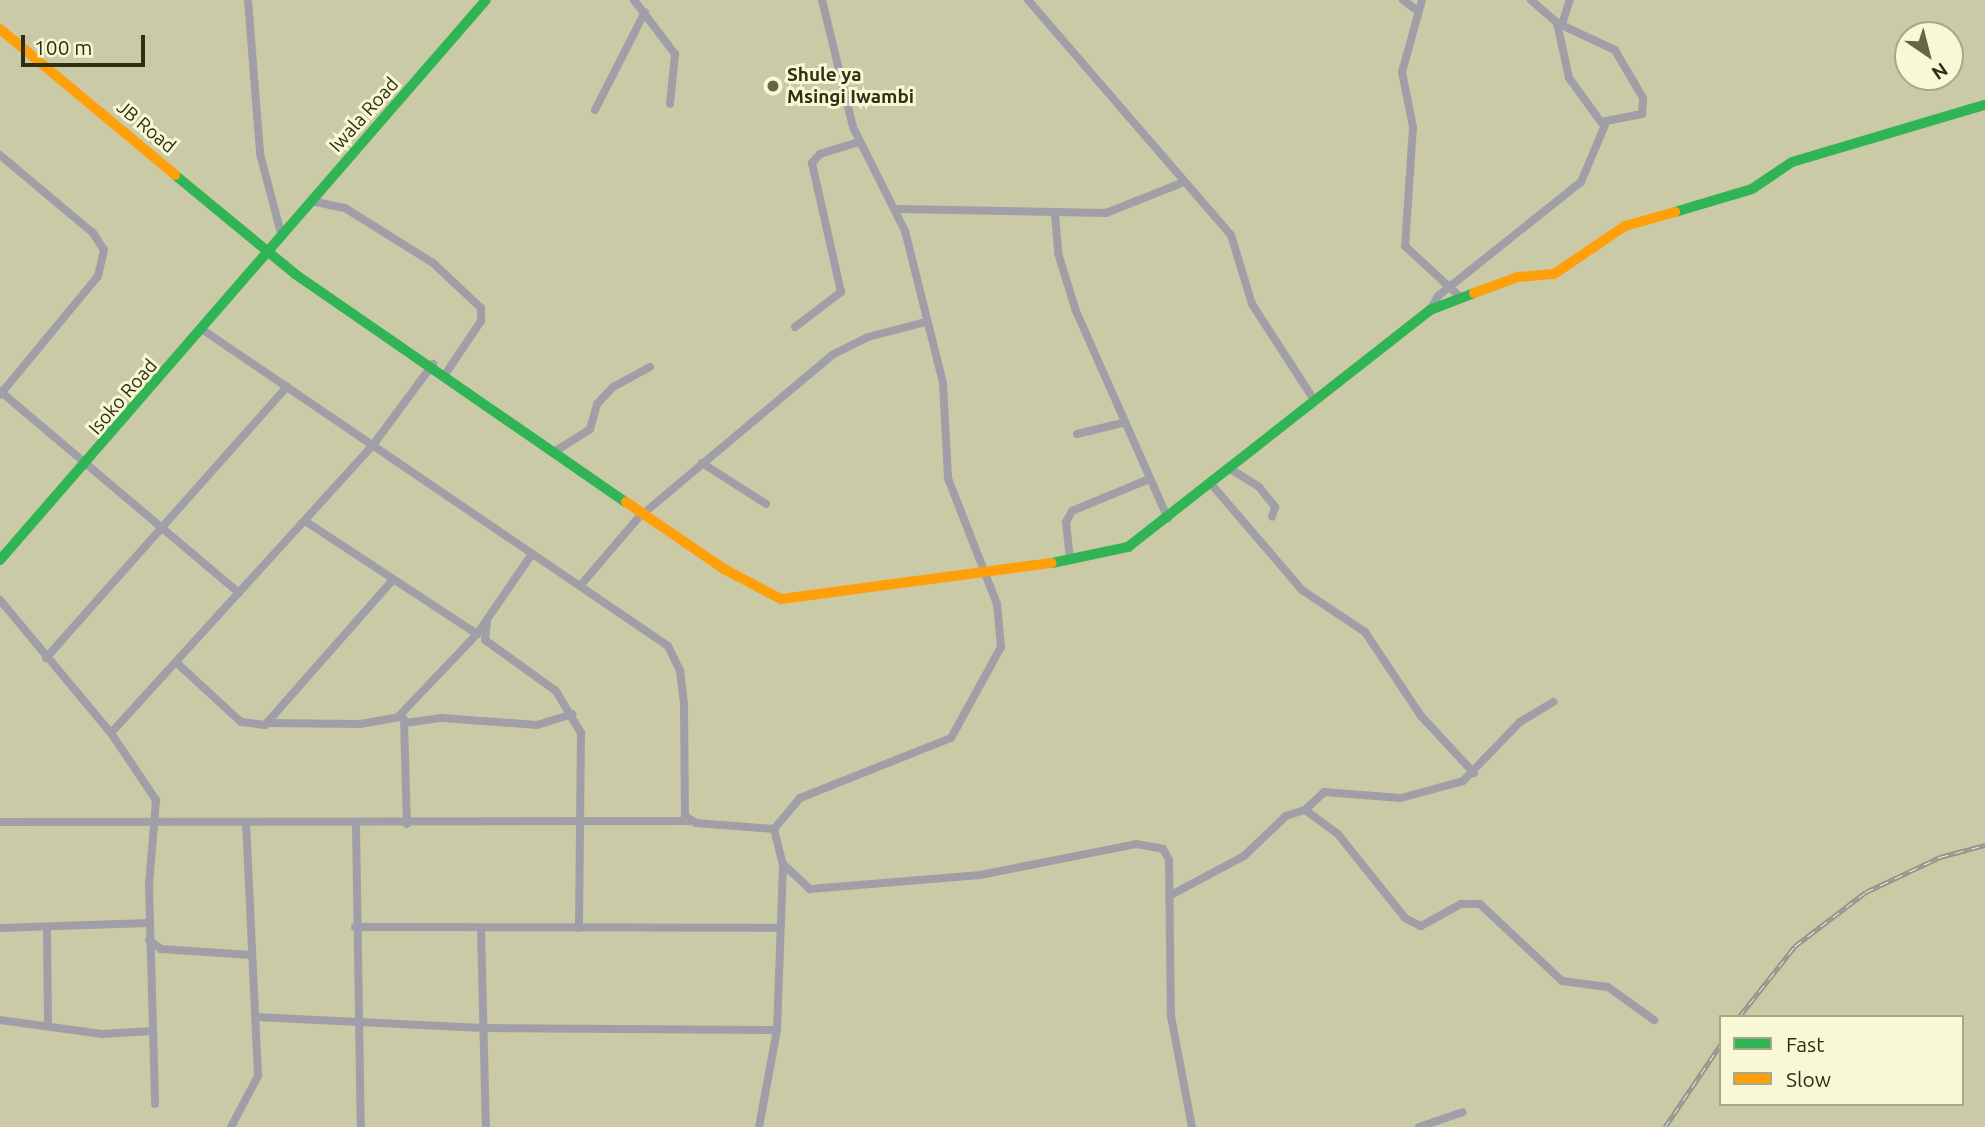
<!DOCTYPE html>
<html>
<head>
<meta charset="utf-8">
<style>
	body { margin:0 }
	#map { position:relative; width:1985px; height:1127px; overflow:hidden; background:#cacba6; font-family:Ubuntu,sans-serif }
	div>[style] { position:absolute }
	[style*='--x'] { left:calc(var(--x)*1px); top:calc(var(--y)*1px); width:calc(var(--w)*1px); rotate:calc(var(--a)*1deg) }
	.street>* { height:8px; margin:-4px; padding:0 4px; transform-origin:4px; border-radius:4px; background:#a09fa8 }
	.fast>* { height:10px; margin:-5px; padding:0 5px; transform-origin:5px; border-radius:5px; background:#30b455 }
	.slow>* { height:10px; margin:-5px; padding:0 5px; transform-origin:5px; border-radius:5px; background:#ff9f0a }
	.rail>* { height:5px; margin-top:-2.5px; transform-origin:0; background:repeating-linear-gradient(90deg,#f8f8d7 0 8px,#96958e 0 16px); box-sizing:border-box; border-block:2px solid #96958e }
	.dots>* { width:19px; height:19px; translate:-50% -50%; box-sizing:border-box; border:4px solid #f8f8d7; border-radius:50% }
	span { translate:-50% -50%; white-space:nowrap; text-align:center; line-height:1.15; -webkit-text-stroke:6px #f8f8d7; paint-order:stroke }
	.poi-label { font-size:19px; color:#302f14; font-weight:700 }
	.left { translate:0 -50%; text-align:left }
	.street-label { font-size:19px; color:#302f14 }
	.legend { position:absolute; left:1719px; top:1015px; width:245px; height:91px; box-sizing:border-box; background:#f8f8d7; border:2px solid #a8a889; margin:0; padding:9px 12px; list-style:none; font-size:21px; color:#302f14 }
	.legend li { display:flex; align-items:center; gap:14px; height:35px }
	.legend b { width:35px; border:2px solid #a8a889 }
	.north { position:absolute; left:1894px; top:21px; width:70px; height:70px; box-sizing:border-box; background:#f8f8d7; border:2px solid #a8a889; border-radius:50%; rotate:145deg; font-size:19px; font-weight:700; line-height:28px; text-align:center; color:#302f14 }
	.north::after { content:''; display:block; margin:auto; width:24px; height:32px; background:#666647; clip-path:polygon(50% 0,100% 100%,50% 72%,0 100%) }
	.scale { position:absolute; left:21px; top:35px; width:124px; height:32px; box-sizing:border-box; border:4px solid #302f14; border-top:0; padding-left:9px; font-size:21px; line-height:24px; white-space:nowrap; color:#302f14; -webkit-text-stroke:5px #f8f8d7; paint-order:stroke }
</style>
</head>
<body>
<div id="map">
	<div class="street">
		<div style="--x:248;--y:0;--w:154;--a:85.5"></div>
		<div style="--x:260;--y:154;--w:82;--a:75.1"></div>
		<div style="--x:634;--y:0;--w:68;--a:52.8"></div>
		<div style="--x:675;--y:54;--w:50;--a:95.7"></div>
		<div style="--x:1028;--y:0;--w:311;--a:49.2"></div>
		<div style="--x:1231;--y:235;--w:72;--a:73.1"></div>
		<div style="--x:1252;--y:304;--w:114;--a:57.1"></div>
		<div style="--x:1403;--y:0;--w:19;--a:36"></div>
		<div style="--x:1422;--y:0;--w:75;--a:105.5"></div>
		<div style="--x:1402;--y:72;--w:56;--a:78.7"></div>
		<div style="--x:1413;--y:127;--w:119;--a:93.8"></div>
		<div style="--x:1405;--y:246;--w:74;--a:42.8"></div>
		<div style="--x:1531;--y:0;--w:35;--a:41"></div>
		<div style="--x:1557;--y:23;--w:56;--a:77.7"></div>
		<div style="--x:1569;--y:78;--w:54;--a:54"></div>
		<div style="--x:1601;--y:122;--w:42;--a:-11"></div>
		<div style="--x:1642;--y:114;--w:16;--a:-86"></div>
		<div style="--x:1643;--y:98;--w:56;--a:-120.3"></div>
		<div style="--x:1615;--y:50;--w:64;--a:-155"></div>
		<div style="--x:1562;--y:24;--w:25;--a:-72"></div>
		<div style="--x:595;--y:110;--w:110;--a:-63"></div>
		<div style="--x:0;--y:155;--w:121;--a:40"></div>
		<div style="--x:93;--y:233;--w:20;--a:57"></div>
		<div style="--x:104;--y:250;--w:27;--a:103"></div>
		<div style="--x:98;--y:276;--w:154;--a:129.5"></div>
		<div style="--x:311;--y:201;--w:35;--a:12"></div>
		<div style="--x:345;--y:208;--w:104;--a:32"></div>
		<div style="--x:433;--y:263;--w:66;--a:43.2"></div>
		<div style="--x:481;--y:308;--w:13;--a:90"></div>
		<div style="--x:481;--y:321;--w:63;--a:123.9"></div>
		<div style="--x:898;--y:209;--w:208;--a:1.1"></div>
		<div style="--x:1106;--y:213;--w:84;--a:-21.7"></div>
		<div style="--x:1055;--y:215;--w:38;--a:85"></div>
		<div style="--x:1058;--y:253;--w:61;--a:72.8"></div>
		<div style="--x:1076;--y:311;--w:227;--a:66.1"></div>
		<div style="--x:1430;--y:310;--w:16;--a:-60"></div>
		<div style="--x:1438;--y:296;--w:183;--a:-38.6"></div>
		<div style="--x:1581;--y:182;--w:62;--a:-67.2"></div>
		<div style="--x:795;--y:327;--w:58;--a:-37.3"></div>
		<div style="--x:841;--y:292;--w:132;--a:-102.7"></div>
		<div style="--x:812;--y:163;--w:12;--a:-48"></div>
		<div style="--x:820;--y:154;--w:41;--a:-17.1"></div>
		<div style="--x:203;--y:330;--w:562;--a:34.2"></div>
		<div style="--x:668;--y:646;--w:28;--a:64"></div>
		<div style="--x:680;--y:671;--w:34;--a:83"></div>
		<div style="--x:684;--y:705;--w:111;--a:89.5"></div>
		<div style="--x:685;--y:816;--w:13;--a:32"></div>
		<div style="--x:696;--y:823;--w:78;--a:4.4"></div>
		<div style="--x:774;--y:829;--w:36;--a:76"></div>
		<div style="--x:783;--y:864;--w:37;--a:43"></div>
		<div style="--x:810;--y:889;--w:171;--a:-4.7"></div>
		<div style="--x:980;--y:875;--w:159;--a:-11.2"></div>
		<div style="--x:1136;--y:844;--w:27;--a:10"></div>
		<div style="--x:1163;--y:849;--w:13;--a:61"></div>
		<div style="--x:1169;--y:860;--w:156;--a:89.3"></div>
		<div style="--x:1171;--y:1016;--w:113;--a:79.3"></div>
		<div style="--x:0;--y:391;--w:313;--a:40.2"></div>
		<div style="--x:1077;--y:434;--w:46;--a:-13.7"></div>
		<div style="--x:557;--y:450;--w:39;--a:-32"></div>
		<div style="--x:590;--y:429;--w:26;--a:-74"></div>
		<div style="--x:597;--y:404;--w:23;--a:-47"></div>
		<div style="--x:613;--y:387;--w:42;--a:-28.4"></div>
		<div style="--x:702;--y:463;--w:76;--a:32.6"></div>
		<div style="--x:1232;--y:470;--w:32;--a:32"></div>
		<div style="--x:1259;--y:487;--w:26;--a:51"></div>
		<div style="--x:1275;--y:507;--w:10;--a:107"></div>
		<div style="--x:1212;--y:485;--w:138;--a:49.4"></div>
		<div style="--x:1302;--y:590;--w:76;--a:33.7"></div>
		<div style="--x:1365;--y:632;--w:101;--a:56.3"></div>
		<div style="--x:1421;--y:716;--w:78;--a:47.1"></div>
		<div style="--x:305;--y:521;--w:206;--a:33.3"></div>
		<div style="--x:1070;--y:560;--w:38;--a:-96"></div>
		<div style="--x:1066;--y:522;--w:13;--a:-61"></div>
		<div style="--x:1072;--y:511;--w:81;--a:-22.5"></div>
		<div style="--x:580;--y:586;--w:89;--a:-49.5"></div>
		<div style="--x:638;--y:518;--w:253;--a:-40"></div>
		<div style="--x:832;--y:355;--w:40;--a:-26.6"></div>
		<div style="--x:868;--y:337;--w:60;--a:-14.5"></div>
		<div style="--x:0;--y:600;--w:173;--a:50.2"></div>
		<div style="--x:111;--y:733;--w:81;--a:56.1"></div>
		<div style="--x:156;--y:800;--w:85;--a:94.7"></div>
		<div style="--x:149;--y:885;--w:219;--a:88.4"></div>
		<div style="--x:487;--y:622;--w:18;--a:96"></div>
		<div style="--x:485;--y:640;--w:87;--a:35.7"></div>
		<div style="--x:556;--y:691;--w:49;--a:59.2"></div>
		<div style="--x:581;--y:733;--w:195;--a:90.6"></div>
		<div style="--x:46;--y:658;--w:363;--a:-48.4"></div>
		<div style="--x:179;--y:665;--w:84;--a:42.6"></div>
		<div style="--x:241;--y:722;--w:24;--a:7"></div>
		<div style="--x:265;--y:725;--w:191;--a:-48.6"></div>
		<div style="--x:404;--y:719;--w:105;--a:88.4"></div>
		<div style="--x:267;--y:723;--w:93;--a:0.6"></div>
		<div style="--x:360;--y:724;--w:39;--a:-10"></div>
		<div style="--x:398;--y:717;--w:115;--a:-46.4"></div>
		<div style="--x:477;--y:634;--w:97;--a:-55.5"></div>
		<div style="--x:405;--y:723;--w:37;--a:-8"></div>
		<div style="--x:442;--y:718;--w:95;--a:4.2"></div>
		<div style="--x:537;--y:725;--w:37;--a:-17"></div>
		<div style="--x:111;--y:733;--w:389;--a:-47.7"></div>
		<div style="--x:373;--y:445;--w:101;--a:-53.5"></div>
		<div style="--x:1305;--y:810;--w:26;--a:-43"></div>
		<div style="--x:1324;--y:792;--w:77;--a:4.5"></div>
		<div style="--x:1401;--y:798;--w:64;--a:-15.3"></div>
		<div style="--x:1463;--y:781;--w:82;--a:-46"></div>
		<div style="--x:1520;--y:722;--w:39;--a:-31"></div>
		<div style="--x:0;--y:822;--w:689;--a:-0.08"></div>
		<div style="--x:356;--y:824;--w:303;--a:89.1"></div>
		<div style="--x:774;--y:829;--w:40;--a:-50"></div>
		<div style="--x:800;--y:798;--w:162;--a:-21.7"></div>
		<div style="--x:951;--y:738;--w:104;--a:-61.2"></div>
		<div style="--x:1001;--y:647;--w:43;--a:-95.3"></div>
		<div style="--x:997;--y:604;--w:135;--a:-111.3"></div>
		<div style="--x:948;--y:478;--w:95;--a:-93"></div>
		<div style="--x:943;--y:383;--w:157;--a:-104"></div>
		<div style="--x:905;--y:231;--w:116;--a:-116.6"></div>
		<div style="--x:853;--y:127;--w:131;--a:-103.7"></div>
		<div style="--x:1169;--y:896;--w:85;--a:-28.1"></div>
		<div style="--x:1244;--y:856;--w:58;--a:-43.6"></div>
		<div style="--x:1286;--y:816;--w:20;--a:-18"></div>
		<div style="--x:1305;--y:810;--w:39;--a:36"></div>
		<div style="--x:1337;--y:833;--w:109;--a:51.3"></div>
		<div style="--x:1405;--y:918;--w:18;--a:27"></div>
		<div style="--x:1421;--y:926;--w:46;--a:-28.8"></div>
		<div style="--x:1461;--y:904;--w:19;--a:0"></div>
		<div style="--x:1480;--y:904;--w:112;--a:43.2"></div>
		<div style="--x:1562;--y:981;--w:46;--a:7.4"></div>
		<div style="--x:1608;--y:987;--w:57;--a:35.7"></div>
		<div style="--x:355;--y:927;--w:424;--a:0.1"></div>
		<div style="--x:0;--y:928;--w:149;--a:-1.9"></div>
		<div style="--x:47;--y:928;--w:97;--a:89.4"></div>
		<div style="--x:481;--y:928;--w:199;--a:88.6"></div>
		<div style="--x:149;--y:940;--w:15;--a:37"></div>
		<div style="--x:161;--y:949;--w:90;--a:3.8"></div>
		<div style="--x:256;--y:1017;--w:227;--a:2.8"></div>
		<div style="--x:483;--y:1028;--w:294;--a:0.4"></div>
		<div style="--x:0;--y:1020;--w:103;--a:7.8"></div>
		<div style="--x:102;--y:1034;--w:50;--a:-3.4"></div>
		<div style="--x:231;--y:1127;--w:58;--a:-62.1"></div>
		<div style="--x:258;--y:1076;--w:252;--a:-92.7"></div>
		<div style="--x:759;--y:1127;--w:99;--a:-79.5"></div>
		<div style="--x:777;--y:1030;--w:166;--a:-87.9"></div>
		<div style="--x:1419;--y:1127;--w:46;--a:-18.8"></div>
	</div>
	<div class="fast">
		<div style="--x:175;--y:175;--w:156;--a:39.5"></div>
		<div style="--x:295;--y:274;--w:402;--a:34.6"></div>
		<div style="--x:1675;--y:212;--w:80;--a:-16.6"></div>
		<div style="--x:1752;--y:189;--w:48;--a:-34"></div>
		<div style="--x:1792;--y:162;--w:201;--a:-16.5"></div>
		<div style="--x:0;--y:560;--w:741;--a:-49.05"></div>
		<div style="--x:1052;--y:563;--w:78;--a:-11.9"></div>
		<div style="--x:1128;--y:547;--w:384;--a:-38.1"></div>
		<div style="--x:1430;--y:310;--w:47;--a:-21.1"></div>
	</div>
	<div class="slow">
		<div style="--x:0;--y:29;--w:228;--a:39.8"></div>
		<div style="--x:1474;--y:293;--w:47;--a:-20"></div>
		<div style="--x:1518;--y:277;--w:36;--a:-5"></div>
		<div style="--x:1554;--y:274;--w:86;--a:-34.1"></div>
		<div style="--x:1625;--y:226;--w:52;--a:-15.6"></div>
		<div style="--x:626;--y:502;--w:119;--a:34.4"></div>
		<div style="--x:724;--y:569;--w:64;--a:27.8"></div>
		<div style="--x:781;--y:599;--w:273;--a:-7.6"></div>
	</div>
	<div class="rail">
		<div style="--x:1739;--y:1017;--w:90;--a:-51.7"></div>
		<div style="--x:1795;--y:946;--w:89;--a:-37.3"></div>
		<div style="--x:1866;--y:892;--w:82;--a:-25.3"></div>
		<div style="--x:1940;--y:857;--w:47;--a:-14.9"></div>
		<div style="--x:1665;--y:1127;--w:100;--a:-56"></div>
	</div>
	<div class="dots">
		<div style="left:773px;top:86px;background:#666647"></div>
	</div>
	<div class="poi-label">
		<span class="left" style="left:787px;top:86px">Shule ya<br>Msingi Iwambi</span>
	</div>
	<div class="street-label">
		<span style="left:364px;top:115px;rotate:-48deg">Iwala Road</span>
		<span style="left:146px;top:127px;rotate:40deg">JB Road</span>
		<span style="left:123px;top:397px;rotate:-49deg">Isoko Road</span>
	</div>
	<ul class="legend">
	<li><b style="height:9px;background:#30b455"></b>Fast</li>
	<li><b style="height:9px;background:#ff9f0a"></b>Slow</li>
	</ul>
	<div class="north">N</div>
	<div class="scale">100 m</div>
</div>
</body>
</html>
